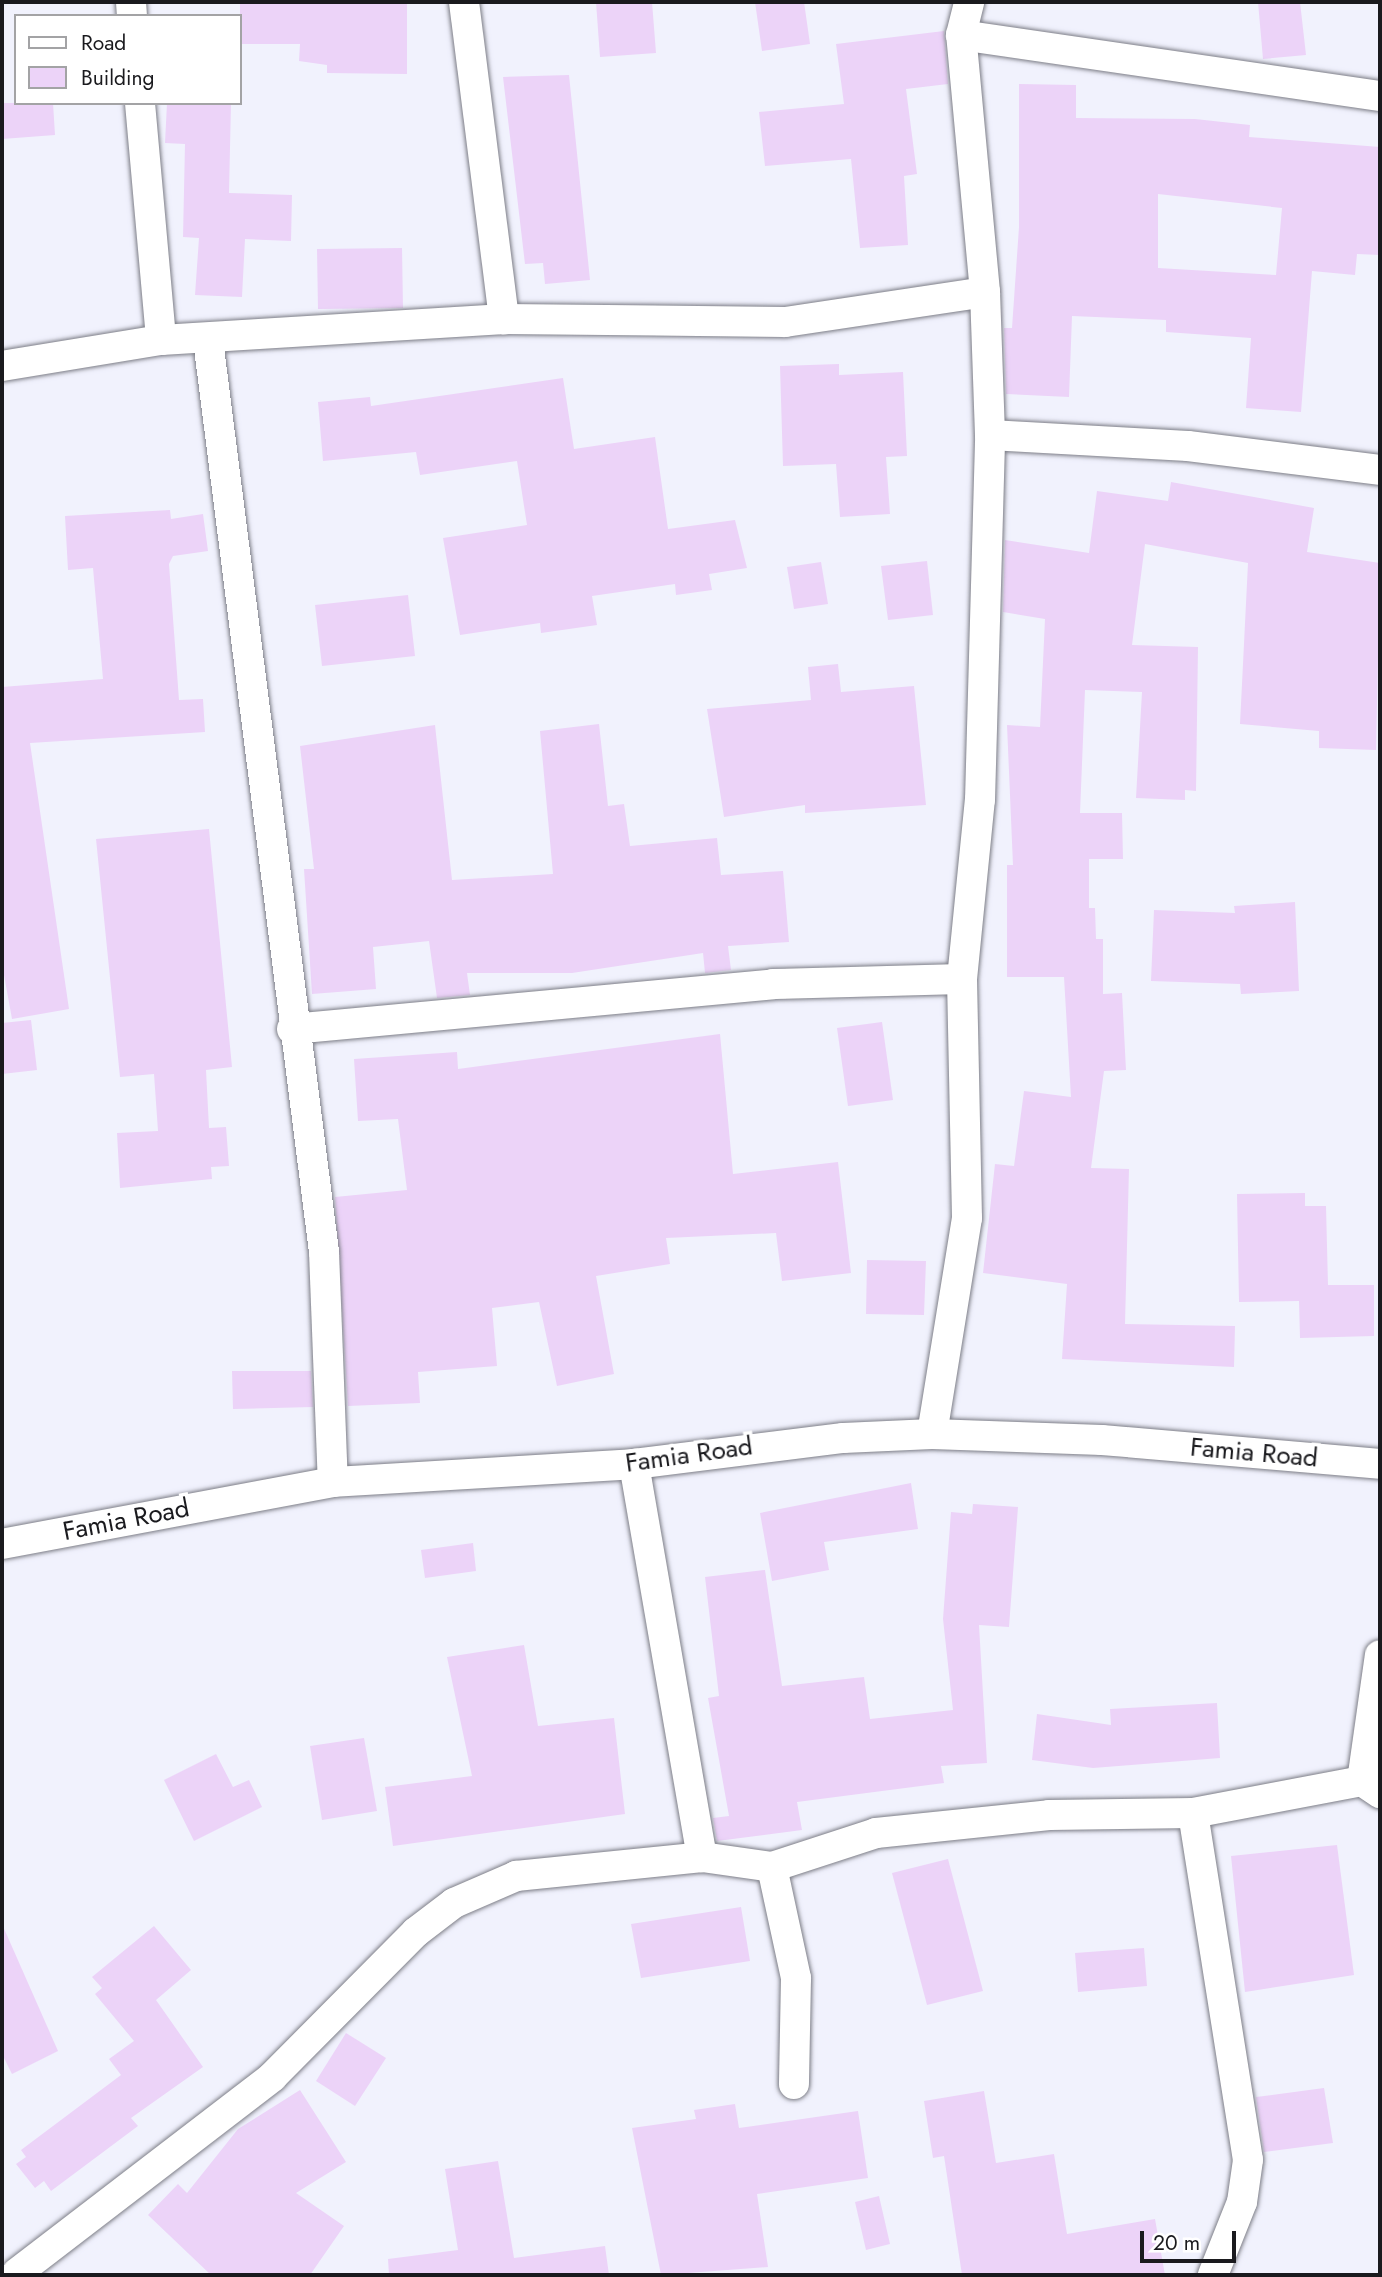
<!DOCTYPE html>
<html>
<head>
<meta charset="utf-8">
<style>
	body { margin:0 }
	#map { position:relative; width:1382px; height:2277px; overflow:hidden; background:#f1f2fd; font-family:Jost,sans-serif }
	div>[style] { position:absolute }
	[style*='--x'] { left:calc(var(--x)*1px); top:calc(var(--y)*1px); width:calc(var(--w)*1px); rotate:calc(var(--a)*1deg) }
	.building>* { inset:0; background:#ecd3f8 }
	.roads { filter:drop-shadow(0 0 2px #7d7e87) drop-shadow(0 0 2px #7d7e87) }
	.street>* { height:30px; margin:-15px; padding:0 15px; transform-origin:15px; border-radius:15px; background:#fff }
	span { translate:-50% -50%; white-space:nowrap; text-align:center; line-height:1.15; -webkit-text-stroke:7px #fff; paint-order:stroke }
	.street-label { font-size:26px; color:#1a1a1e }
	.frame { position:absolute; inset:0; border:4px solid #1a1a1e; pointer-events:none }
	.legend { position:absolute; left:14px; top:14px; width:228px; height:91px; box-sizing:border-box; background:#fff; border:2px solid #a3a3a5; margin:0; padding:9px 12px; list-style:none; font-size:21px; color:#1a1a1e }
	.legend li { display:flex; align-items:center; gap:14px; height:35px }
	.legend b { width:35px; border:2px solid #a3a3a5 }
	.scale { position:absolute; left:1140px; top:2231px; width:96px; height:32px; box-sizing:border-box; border:4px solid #1a1a1e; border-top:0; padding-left:9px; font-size:21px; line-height:24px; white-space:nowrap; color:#1a1a1e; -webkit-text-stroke:5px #fff; paint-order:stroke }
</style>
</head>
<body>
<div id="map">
	<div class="building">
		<div style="clip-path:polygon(240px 2px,407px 2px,407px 74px,327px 73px,327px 65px,299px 61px,300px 44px,240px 44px)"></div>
		<div style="clip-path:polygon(596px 2px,652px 2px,656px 53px,600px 57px)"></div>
		<div style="clip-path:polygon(755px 2px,804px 2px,810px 44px,762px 51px)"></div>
		<div style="clip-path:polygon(1258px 2px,1300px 2px,1306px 55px,1263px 59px)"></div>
		<div style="clip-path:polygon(944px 31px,948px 84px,906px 89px,917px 174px,904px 176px,908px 245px,860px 248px,851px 159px,765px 166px,759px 112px,844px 104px,836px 44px)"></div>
		<div style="clip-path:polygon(569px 75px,590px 280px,545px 284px,543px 263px,525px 264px,503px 77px)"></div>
		<div style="clip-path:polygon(evenodd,1019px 84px,1076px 85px,1076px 118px,1195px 119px,1250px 125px,1249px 137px,1380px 147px,1380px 255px,1357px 254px,1355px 275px,1312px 271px,1301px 412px,1246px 408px,1251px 338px,1166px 332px,1166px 320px,1072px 316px,1069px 397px,1006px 394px,1004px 328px,1012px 328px,1019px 227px,1019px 84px,1158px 194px,1282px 208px,1276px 275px,1158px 268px,1158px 194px)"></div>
		<div style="clip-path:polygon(2px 103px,53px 103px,55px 135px,2px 139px)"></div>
		<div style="clip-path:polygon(167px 103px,231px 103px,229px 193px,292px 195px,291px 241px,245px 239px,242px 297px,195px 295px,199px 238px,183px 237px,185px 144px,165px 143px)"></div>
		<div style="clip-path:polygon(402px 248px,403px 308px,318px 309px,317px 249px)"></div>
		<div style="clip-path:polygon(839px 364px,839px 375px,903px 372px,907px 456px,886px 457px,890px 514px,840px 517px,836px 464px,783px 466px,780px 366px)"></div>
		<div style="clip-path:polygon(563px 378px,574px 449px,655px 437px,668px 529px,735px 520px,747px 568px,709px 574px,712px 590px,676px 595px,675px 584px,592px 596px,597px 625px,541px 633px,540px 623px,460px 635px,443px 538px,527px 525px,517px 461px,420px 475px,416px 452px,323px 461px,318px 402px,370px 397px,371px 406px)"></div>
		<div style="clip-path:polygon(1171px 482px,1314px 508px,1307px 552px,1380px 563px,1376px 750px,1319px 748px,1319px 731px,1240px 724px,1248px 563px,1145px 544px,1132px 645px,1198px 647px,1196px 791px,1185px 790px,1185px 800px,1136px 798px,1142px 692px,1085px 690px,1080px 813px,1122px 813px,1123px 859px,1089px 859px,1089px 908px,1095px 908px,1096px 939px,1103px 939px,1103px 994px,1122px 993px,1126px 1070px,1104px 1071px,1091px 1168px,1129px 1169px,1125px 1324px,1235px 1326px,1234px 1367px,1062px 1359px,1067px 1284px,983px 1273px,995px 1164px,1014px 1166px,1024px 1091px,1071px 1097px,1064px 977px,1007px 977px,1007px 865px,1013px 865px,1007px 725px,1040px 727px,1045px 619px,1003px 612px,1005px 540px,1089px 553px,1097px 491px,1168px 501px)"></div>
		<div style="clip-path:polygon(170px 510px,171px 519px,203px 514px,208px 551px,173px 556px,169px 564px,179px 700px,203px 699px,205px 732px,30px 743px,69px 1009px,12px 1019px,2px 964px,2px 687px,103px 679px,93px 568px,68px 570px,65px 516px)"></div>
		<div style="clip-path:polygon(927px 561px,933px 615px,888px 620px,881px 566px)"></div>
		<div style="clip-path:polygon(821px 562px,828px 604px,794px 609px,787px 567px)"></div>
		<div style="clip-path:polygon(408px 595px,415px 656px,322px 666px,315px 605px)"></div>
		<div style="clip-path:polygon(838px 664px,841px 692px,914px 686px,926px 805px,805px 813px,805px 805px,724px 817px,707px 709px,811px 700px,808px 667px)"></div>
		<div style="clip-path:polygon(599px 724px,608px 806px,624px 804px,630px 846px,717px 838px,721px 875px,783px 871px,789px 942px,728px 946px,731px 970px,705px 973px,703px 953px,572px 973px,467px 973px,470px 995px,437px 998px,429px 941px,373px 947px,376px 989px,312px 994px,304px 869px,314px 869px,300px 746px,435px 725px,452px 880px,553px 874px,540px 731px)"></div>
		<div style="clip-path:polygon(209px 829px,232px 1067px,206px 1070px,209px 1128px,226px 1127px,229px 1166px,211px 1167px,212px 1179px,120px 1188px,117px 1133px,158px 1131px,154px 1074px,120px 1077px,96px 839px)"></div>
		<div style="clip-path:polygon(1295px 902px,1299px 991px,1241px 994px,1240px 984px,1151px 981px,1154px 910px,1235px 913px,1234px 906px)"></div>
		<div style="clip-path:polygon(31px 1020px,37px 1070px,2px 1074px,2px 1023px)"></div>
		<div style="clip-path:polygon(882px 1022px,893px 1100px,848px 1106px,837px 1028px)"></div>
		<div style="clip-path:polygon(720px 1034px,733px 1174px,838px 1162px,851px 1273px,782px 1281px,776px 1233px,666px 1238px,670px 1264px,596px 1276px,614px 1374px,557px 1386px,539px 1302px,492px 1308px,497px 1366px,418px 1372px,420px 1403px,348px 1406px,335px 1197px,407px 1190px,398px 1119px,358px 1121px,354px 1059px,457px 1052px,458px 1069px)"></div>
		<div style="clip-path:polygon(1305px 1193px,1305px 1206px,1326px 1206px,1328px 1285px,1374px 1285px,1374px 1336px,1300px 1338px,1299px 1301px,1239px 1302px,1237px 1194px)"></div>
		<div style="clip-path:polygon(867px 1260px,926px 1261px,924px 1315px,866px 1314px)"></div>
		<div style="clip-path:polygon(232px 1371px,311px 1371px,313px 1407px,233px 1409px)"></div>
		<div style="clip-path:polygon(911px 1483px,918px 1529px,824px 1542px,829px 1570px,772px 1581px,760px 1513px)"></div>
		<div style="clip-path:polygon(973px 1504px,1018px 1507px,1009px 1627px,979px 1625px,987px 1763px,941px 1766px,944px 1783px,797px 1802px,802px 1830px,717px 1841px,713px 1818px,729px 1816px,708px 1698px,719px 1696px,705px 1577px,765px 1570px,782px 1686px,864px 1677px,870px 1719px,953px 1710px,943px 1619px,951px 1512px,972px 1514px)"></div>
		<div style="clip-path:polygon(473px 1543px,476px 1571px,425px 1578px,421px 1550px)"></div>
		<div style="clip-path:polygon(524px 1645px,538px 1726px,614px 1718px,625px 1814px,393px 1846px,385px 1787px,472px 1776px,447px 1657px)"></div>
		<div style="clip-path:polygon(1217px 1703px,1220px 1758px,1093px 1768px,1032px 1760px,1037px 1714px,1111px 1725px,1110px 1709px)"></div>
		<div style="clip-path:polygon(364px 1738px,377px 1811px,322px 1820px,310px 1746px)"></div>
		<div style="clip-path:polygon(216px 1754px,233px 1787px,249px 1780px,262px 1807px,194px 1841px,164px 1780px)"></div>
		<div style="clip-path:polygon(1337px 1845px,1354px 1975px,1245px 1992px,1231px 1856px)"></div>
		<div style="clip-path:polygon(948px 1859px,983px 1991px,927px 2005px,892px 1873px)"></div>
		<div style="clip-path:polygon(741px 1907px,750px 1961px,641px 1978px,631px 1924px)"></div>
		<div style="clip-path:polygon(2px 1924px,58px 2051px,12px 2074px,2px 2054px)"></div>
		<div style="clip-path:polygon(154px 1926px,191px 1970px,156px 2000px,203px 2067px,131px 2118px,138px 2126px,51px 2191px,44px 2181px,35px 2188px,16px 2164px,26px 2157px,21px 2150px,121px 2075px,109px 2059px,134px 2041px,95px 1994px,102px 1988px,92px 1977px)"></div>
		<div style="clip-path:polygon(1144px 1948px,1147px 1986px,1078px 1992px,1075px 1953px)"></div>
		<div style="clip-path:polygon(346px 2033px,386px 2058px,355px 2106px,316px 2081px)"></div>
		<div style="clip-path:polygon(1324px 2088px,1333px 2143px,1264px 2152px,1256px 2097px)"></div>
		<div style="clip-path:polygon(300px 2090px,346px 2162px,296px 2193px,344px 2226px,310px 2275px,211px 2275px,148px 2215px,178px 2184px,187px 2193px,238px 2129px)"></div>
		<div style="clip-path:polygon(984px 2091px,996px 2163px,1054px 2154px,1067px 2234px,1155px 2219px,1165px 2275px,962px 2275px,944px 2156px,933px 2158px,924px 2101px)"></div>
		<div style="clip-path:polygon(735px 2104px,739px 2128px,858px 2111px,868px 2178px,757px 2194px,768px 2267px,661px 2275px,632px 2128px,696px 2119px,694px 2110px)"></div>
		<div style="clip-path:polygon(498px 2161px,514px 2258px,605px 2246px,609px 2275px,389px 2275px,388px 2259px,458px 2250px,445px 2169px)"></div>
		<div style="clip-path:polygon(879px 2196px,890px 2244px,866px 2250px,855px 2202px)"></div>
	</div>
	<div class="roads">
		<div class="street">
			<div style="--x:131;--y:2;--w:14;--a:86"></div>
			<div style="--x:464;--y:2;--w:320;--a:82.8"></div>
			<div style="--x:961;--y:35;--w:423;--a:8.3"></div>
			<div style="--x:140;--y:103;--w:238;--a:84.9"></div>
			<div style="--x:208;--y:340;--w:919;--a:82.75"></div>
			<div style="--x:324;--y:1252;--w:230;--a:87.8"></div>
			<div style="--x:2;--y:366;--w:161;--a:-9.3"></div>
			<div style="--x:161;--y:340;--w:344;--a:-3.5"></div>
			<div style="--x:504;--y:319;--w:281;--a:0.6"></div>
			<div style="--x:785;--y:322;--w:202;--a:-8.5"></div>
			<div style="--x:990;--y:435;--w:198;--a:3.2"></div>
			<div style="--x:1188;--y:446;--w:193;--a:7.1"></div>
			<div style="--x:292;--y:1029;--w:483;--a:-5.3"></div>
			<div style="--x:773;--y:984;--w:189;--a:-1.5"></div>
			<div style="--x:932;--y:1434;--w:219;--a:-80.8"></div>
			<div style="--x:967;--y:1218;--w:239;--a:-91.2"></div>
			<div style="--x:962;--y:979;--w:180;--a:-84.3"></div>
			<div style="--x:980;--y:800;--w:365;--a:-88.4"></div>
			<div style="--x:990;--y:435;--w:143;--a:-92"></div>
			<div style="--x:985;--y:292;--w:258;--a:-95.3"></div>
			<div style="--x:961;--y:35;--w:34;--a:-76"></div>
			<div style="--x:634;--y:1464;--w:399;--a:80.2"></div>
			<div style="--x:2;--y:1544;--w:337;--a:-10.6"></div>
			<div style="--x:333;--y:1482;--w:302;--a:-3.4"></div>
			<div style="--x:634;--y:1464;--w:211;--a:-7.1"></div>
			<div style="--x:843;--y:1438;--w:89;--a:-2.6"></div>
			<div style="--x:932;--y:1434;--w:170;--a:2"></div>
			<div style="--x:1102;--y:1440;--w:279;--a:4.9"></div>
			<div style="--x:1362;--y:1781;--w:127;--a:-81.9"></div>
			<div style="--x:1193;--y:1813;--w:351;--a:81"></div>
			<div style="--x:1248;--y:2160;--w:42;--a:98.1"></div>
			<div style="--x:1242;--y:2202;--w:79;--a:111.7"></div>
			<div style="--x:772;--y:1867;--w:114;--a:77.8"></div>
			<div style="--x:796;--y:1978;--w:106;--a:91.1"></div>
			<div style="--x:17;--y:2273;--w:322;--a:-37.5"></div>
			<div style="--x:272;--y:2077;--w:204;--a:-45.2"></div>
			<div style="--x:416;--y:1932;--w:48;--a:-37.3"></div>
			<div style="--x:454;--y:1903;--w:68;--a:-23.5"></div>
			<div style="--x:516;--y:1876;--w:187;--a:-5.8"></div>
			<div style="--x:702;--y:1857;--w:71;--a:8.1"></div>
			<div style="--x:772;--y:1867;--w:109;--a:-18.1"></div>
			<div style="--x:876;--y:1833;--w:174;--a:-5.9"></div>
			<div style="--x:1049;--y:1815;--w:144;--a:-0.8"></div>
			<div style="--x:1193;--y:1813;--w:172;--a:-10.7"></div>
			<div style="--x:1362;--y:1781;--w:22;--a:34"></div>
		</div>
	</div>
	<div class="street-label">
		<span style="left:1254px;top:1453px;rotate:5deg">Famia Road</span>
		<span style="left:689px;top:1455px;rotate:-8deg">Famia Road</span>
		<span style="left:126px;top:1520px;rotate:-11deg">Famia Road</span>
	</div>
	<div class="frame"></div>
	<ul class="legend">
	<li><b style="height:9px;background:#fff"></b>Road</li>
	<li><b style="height:19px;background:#ecd3f8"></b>Building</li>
	</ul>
	<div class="scale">20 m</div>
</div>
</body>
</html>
